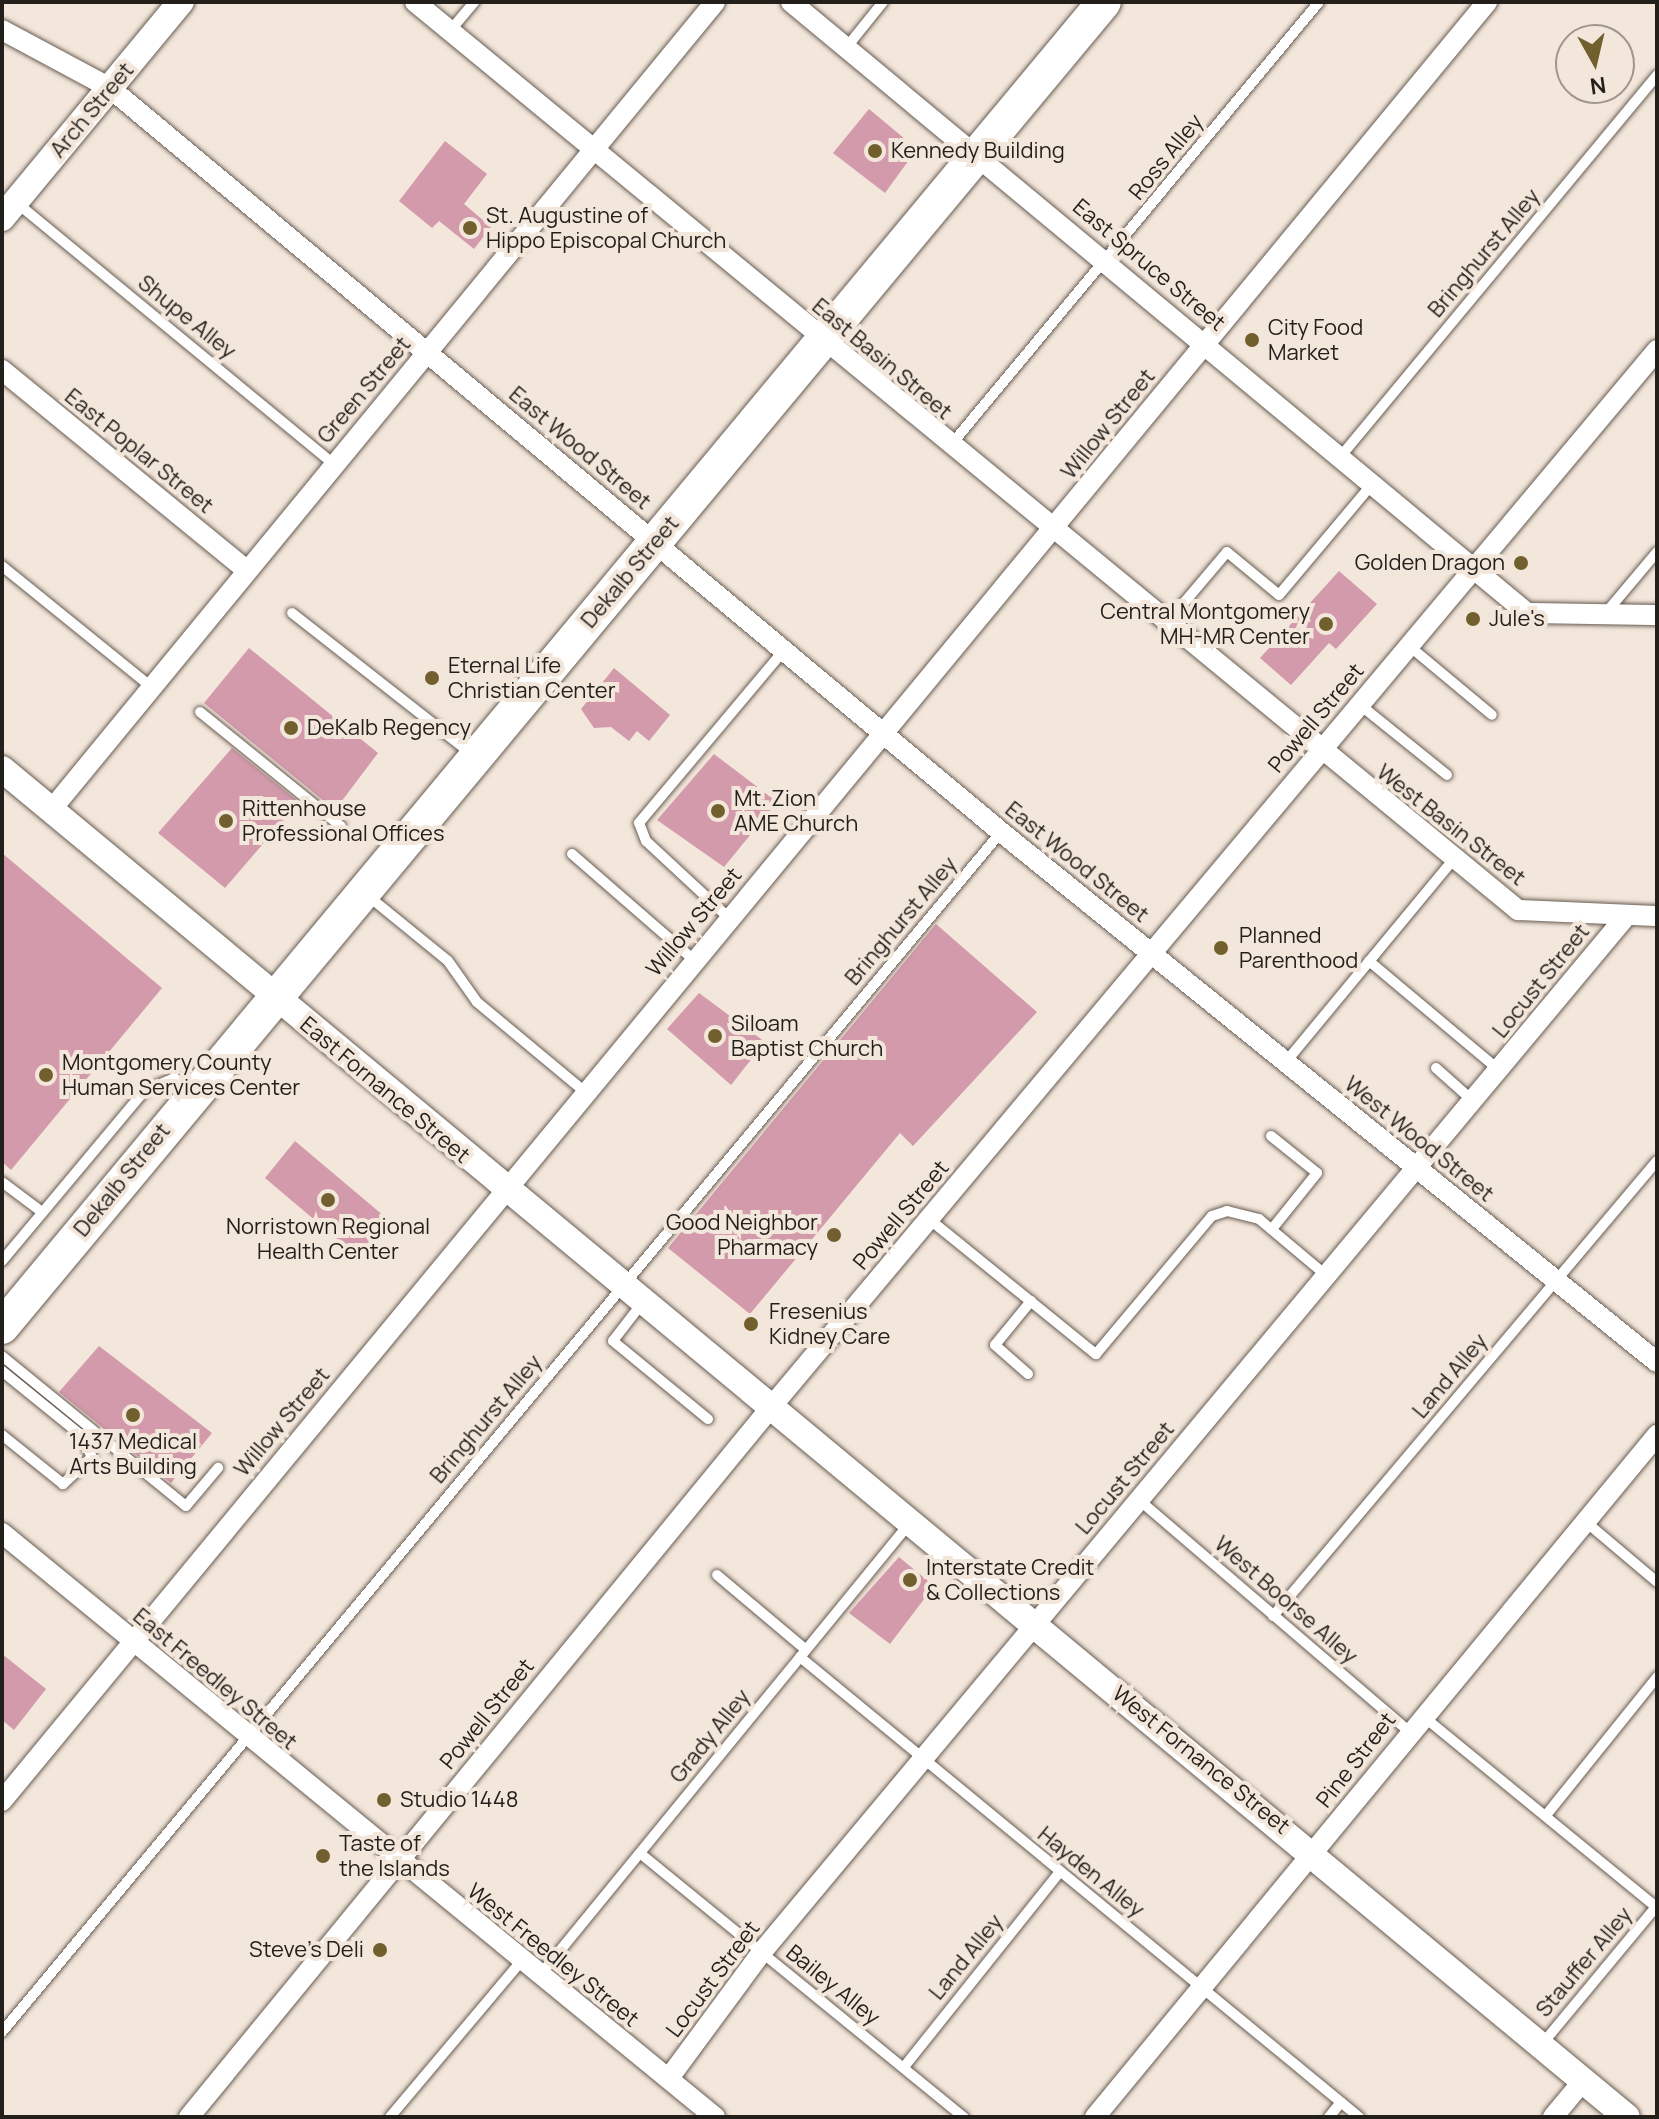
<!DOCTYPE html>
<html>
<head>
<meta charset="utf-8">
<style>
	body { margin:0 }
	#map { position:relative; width:1659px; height:2119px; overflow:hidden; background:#f3e6db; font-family:Manrope,sans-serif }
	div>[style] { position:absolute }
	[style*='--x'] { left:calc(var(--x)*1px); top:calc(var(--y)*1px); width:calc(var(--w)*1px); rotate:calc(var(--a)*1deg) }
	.building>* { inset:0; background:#d39aab }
	.roads { filter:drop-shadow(0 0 2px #685d53) drop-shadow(0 0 2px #685d53) }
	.service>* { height:10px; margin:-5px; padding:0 5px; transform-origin:5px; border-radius:5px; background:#fff }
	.minor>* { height:20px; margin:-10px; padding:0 10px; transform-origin:10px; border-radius:10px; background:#fff }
	.tertiary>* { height:26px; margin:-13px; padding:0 13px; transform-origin:13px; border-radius:13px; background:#fff }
	.trunk>* { height:34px; margin:-17px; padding:0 17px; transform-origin:17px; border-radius:17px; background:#fff }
	.dots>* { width:22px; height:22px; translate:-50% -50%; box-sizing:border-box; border:4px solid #f3e6db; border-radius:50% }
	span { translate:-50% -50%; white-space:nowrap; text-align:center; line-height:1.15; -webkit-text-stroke:8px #f3e6db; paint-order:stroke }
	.street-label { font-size:22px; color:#231f1b }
	.poi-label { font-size:22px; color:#231f1b }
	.left { translate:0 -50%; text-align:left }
	.right { translate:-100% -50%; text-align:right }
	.frame { position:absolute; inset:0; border:4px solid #231f1b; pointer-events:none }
	.north { position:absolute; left:1555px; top:24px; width:80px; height:80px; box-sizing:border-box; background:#f3e6db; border:2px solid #a0968e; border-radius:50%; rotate:172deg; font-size:22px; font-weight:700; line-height:32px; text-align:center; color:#231f1b }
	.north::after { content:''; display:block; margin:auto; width:28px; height:36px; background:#725f2e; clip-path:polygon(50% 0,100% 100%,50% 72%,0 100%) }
</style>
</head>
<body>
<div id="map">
	<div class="building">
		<div style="clip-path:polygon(869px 109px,917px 149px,885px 193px,833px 153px)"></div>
		<div style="clip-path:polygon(445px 141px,487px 174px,464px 204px,491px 227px,474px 249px,439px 221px,432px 228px,399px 201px)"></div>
		<div style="clip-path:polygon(1339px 571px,1377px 604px,1336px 649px,1329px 643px,1291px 685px,1260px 658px)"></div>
		<div style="clip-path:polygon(249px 648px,378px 753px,335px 810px,204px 703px)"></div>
		<div style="clip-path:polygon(614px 668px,670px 715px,649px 741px,637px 731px,629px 741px,611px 727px,594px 728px,581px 709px)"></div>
		<div style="clip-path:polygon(232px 748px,299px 802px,225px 888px,158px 833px)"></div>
		<div style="clip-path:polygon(714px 754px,777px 802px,724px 867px,657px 820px)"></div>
		<div style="clip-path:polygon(2px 853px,162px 988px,11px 1170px,2px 1162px)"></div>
		<div style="clip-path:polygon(936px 924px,1037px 1012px,913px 1146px,900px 1133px,750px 1314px,668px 1248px)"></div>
		<div style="clip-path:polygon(699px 993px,765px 1042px,731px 1085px,667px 1029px)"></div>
		<div style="clip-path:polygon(295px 1141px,391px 1222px,362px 1260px,265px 1178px)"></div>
		<div style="clip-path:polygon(99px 1346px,212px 1433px,171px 1483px,59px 1392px)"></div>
		<div style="clip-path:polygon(899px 1557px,934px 1586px,890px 1644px,849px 1613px)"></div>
		<div style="clip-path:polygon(2px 1654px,46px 1689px,14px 1730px,2px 1720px)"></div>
	</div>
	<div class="roads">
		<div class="service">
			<div style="--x:450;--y:31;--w:38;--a:-50"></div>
			<div style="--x:846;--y:48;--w:59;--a:-51.2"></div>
			<div style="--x:17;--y:203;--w:411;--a:39.5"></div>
			<div style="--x:950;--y:446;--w:577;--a:-50.27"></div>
			<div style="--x:1341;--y:456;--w:495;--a:-50.3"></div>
			<div style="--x:2;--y:566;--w:191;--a:39"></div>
			<div style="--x:292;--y:613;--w:230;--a:38.1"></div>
			<div style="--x:1605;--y:614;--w:81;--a:-50"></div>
			<div style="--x:1166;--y:624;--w:94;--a:-49.7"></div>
			<div style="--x:1227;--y:552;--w:67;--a:39.6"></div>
			<div style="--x:1279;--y:595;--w:145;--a:-50"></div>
			<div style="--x:1408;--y:645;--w:109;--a:39.8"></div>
			<div style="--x:1359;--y:704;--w:113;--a:38.9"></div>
			<div style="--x:200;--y:712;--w:181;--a:39"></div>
			<div style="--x:572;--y:854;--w:162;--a:41"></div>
			<div style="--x:367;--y:895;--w:104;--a:39.2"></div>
			<div style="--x:448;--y:961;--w:50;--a:54.7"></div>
			<div style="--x:477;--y:1002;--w:141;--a:39.8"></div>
			<div style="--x:729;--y:918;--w:113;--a:-137.1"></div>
			<div style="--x:646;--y:841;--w:19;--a:-111"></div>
			<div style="--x:639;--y:823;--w:227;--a:-50"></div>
			<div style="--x:1369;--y:961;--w:170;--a:40"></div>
			<div style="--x:1285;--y:1063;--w:265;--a:-50.4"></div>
			<div style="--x:1436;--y:1068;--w:50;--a:41.7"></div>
			<div style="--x:1271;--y:1136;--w:59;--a:38.8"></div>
			<div style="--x:1317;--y:1173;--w:72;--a:128.8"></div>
			<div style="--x:2;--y:1182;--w:50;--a:36.9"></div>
			<div style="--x:929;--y:1219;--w:215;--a:39"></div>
			<div style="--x:1096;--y:1354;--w:180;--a:-50"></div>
			<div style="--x:1212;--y:1216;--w:16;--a:-18"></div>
			<div style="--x:1227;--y:1211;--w:33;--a:14"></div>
			<div style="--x:1259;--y:1219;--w:89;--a:40"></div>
			<div style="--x:2;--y:1261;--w:222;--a:-50.1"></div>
			<div style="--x:144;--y:1091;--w:33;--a:-23"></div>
			<div style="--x:174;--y:1078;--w:22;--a:34"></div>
			<div style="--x:643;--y:1302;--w:49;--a:127.6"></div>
			<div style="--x:613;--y:1341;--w:123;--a:39.4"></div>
			<div style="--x:2;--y:1356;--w:237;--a:39.2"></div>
			<div style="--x:186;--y:1506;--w:50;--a:-49.9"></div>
			<div style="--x:2;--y:1371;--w:103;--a:39.1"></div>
			<div style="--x:82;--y:1436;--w:23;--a:65"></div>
			<div style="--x:92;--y:1457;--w:40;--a:137"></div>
			<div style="--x:63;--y:1484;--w:78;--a:-141.2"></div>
			<div style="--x:1028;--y:1374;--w:44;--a:-138.7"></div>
			<div style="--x:995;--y:1345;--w:57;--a:-50.7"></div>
			<div style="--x:1138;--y:1499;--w:357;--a:40.6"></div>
			<div style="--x:1586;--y:1522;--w:93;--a:40.2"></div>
			<div style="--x:717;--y:1575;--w:116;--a:40.1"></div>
			<div style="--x:1273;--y:1616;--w:595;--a:-49.84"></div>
			<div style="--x:800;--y:1657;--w:724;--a:39.45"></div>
			<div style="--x:1424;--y:1717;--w:301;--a:39.3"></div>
			<div style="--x:1547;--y:1814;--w:176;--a:-51.2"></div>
			<div style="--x:641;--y:1854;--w:417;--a:39.2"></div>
			<div style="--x:540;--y:1975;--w:583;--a:-50.71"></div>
			<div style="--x:2;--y:2032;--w:1561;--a:-50.22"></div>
			<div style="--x:1543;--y:2043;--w:177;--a:-50.3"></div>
			<div style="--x:904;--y:2067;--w:248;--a:-51.4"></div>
			<div style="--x:390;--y:2117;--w:205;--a:-49.9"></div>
			<div style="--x:1329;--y:2117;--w:19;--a:-51"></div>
		</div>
		<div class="minor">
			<div style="--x:415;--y:2;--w:1429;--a:39.46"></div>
			<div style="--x:1518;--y:910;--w:139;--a:2.5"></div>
			<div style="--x:791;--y:2;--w:957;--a:39.7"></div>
			<div style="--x:1527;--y:613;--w:130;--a:0.9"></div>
			<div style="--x:2;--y:30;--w:123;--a:28.2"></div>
			<div style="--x:110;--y:88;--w:1161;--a:39.86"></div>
			<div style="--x:1001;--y:832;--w:843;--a:38.94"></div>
			<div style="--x:2;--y:370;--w:314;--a:39.3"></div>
			<div style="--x:52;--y:809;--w:1044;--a:-50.59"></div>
			<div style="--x:2;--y:1533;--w:922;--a:39.32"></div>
			<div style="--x:2;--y:1801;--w:2333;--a:-50.46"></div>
			<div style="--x:669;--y:2078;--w:155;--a:-53.6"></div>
			<div style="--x:761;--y:1953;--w:1352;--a:-50.16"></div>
			<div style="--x:189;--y:2117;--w:919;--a:-50.65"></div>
			<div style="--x:772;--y:1406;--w:1378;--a:-50.03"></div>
			<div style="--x:1095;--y:2117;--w:884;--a:-50.51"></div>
			<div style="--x:1553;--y:2117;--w:47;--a:-50.2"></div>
		</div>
		<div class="tertiary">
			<div style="--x:2;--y:218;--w:281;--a:-50.4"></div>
			<div style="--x:2;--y:769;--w:2111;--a:39.68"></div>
		</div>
		<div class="trunk">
			<div style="--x:2;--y:1327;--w:1723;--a:-50.25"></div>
		</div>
	</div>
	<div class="dots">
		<div style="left:875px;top:151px;background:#725f2e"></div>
		<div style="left:470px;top:228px;background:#725f2e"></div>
		<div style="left:1252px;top:340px;background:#725f2e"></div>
		<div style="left:1521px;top:563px;background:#725f2e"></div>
		<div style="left:1473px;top:619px;background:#725f2e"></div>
		<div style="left:1326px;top:624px;background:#725f2e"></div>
		<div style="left:432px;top:678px;background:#725f2e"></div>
		<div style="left:291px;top:728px;background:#725f2e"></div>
		<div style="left:718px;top:811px;background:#725f2e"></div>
		<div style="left:226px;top:821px;background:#725f2e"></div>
		<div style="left:1221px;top:948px;background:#725f2e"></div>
		<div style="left:715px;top:1036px;background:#725f2e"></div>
		<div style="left:46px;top:1075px;background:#725f2e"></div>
		<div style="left:328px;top:1200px;background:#725f2e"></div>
		<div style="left:834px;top:1235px;background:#725f2e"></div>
		<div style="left:751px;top:1324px;background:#725f2e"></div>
		<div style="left:133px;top:1415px;background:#725f2e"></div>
		<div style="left:910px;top:1580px;background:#725f2e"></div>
		<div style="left:384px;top:1800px;background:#725f2e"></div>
		<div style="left:323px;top:1856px;background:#725f2e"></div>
		<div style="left:380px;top:1950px;background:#725f2e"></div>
	</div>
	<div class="street-label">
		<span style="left:92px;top:110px;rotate:-50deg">Arch Street</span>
		<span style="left:1166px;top:157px;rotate:-51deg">Ross Alley</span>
		<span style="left:1484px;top:253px;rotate:-50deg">Bringhurst Alley</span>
		<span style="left:1149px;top:265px;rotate:40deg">East Spruce Street</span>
		<span style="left:187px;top:317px;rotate:39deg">Shupe Alley</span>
		<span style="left:882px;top:359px;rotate:40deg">East Basin Street</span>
		<span style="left:364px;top:390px;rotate:-50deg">Green Street</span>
		<span style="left:1108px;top:424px;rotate:-51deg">Willow Street</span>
		<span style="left:580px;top:448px;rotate:40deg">East Wood Street</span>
		<span style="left:139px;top:451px;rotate:39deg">East Poplar Street</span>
		<span style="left:630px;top:572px;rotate:-50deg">Dekalb Street</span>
		<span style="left:1316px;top:718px;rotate:-50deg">Powell Street</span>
		<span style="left:1451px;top:825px;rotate:38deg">West Basin Street</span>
		<span style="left:1077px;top:862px;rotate:39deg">East Wood Street</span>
		<span style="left:901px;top:921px;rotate:-50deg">Bringhurst Alley</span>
		<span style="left:694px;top:922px;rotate:-50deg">Willow Street</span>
		<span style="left:1541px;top:981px;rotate:-51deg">Locust Street</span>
		<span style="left:385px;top:1090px;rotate:40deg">East Fornance Street</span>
		<span style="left:1419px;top:1139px;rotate:39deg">West Wood Street</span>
		<span style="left:122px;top:1180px;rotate:-51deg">Dekalb Street</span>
		<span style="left:901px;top:1215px;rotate:-50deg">Powell Street</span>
		<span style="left:1450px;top:1376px;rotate:-50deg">Land Alley</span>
		<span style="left:486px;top:1419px;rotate:-50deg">Bringhurst Alley</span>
		<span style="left:282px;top:1422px;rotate:-50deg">Willow Street</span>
		<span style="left:1125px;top:1478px;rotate:-50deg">Locust Street</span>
		<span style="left:1286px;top:1600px;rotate:41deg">West Boorse Alley</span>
		<span style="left:215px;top:1679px;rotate:40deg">East Freedley Street</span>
		<span style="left:487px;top:1714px;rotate:-51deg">Powell Street</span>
		<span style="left:710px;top:1736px;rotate:-51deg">Grady Alley</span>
		<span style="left:1201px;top:1760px;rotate:39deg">West Fornance Street</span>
		<span style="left:1356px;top:1760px;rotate:-52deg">Pine Street</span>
		<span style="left:1091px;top:1872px;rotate:39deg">Hayden Alley</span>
		<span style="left:553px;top:1955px;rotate:39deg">West Freedley Street</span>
		<span style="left:966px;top:1957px;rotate:-51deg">Land Alley</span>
		<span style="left:1584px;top:1962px;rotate:-50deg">Stauffer Alley</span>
		<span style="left:713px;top:1979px;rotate:-53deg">Locust Street</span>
		<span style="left:833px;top:1985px;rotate:39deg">Bailey Alley</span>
	</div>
	<div class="poi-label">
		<span class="left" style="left:891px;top:151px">Kennedy Building</span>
		<span class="left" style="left:486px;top:228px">St. Augustine of<br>Hippo Episcopal Church</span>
		<span class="left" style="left:1268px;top:340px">City Food<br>Market</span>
		<span class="right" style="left:1505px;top:563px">Golden Dragon</span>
		<span class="right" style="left:1310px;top:624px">Central Montgomery<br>MH-MR Center</span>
		<span class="left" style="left:1489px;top:619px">Jule's</span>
		<span class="left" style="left:448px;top:678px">Eternal Life<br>Christian Center</span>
		<span class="left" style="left:307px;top:728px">DeKalb Regency</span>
		<span class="left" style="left:734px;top:811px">Mt. Zion<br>AME Church</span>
		<span class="left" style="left:242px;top:821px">Rittenhouse<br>Professional Offices</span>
		<span class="left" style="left:1239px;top:948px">Planned<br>Parenthood</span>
		<span class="left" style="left:731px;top:1036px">Siloam<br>Baptist Church</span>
		<span class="left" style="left:62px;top:1075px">Montgomery County<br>Human Services Center</span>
		<span class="right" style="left:818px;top:1235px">Good Neighbor<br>Pharmacy</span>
		<span style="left:328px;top:1239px">Norristown Regional<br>Health Center</span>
		<span class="left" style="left:769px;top:1324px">Fresenius<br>Kidney Care</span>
		<span style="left:133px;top:1454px">1437 Medical<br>Arts Building</span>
		<span class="left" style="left:926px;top:1580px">Interstate Credit<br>&amp; Collections</span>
		<span class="left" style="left:400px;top:1800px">Studio 1448</span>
		<span class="left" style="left:339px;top:1856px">Taste of<br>the Islands</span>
		<span class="right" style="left:364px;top:1950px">Steve's Deli</span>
	</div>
	<div class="frame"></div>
	<div class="north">N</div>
</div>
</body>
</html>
